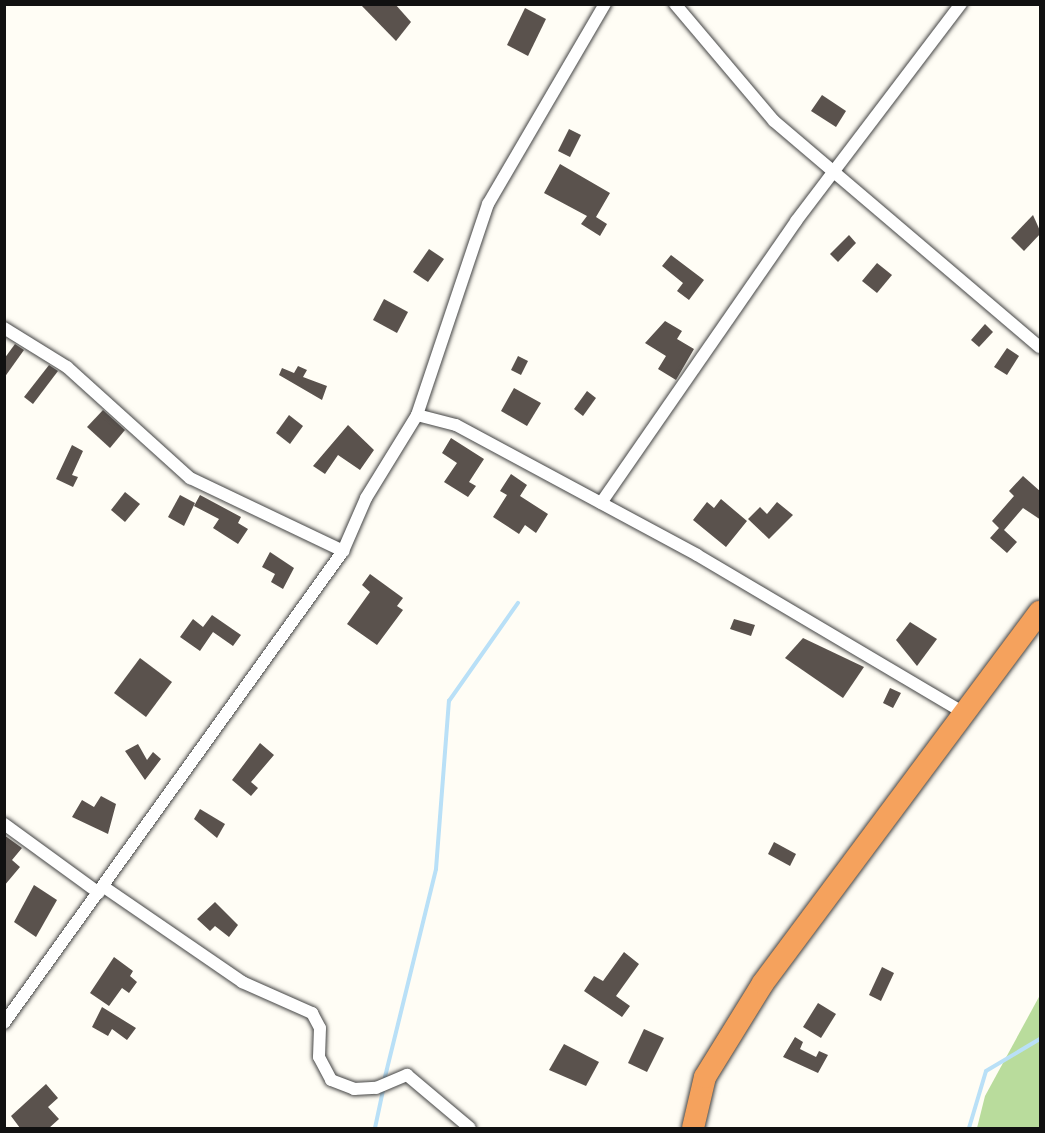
<!DOCTYPE html>
<html>
<head>
<meta charset="utf-8">
<style>
	body { margin:0 }
	#map { position:relative; width:1045px; height:1133px; overflow:hidden; background:#fffdf5; font-family:Merriweather,serif }
	div>[style] { position:absolute }
	[style*='--x'] { left:calc(var(--x)*1px); top:calc(var(--y)*1px); width:calc(var(--w)*1px); rotate:calc(var(--a)*1deg) }
	.forest>* { inset:0; background:#b9dc9c }
	.stream>* { height:4px; margin:-2px; padding:0 2px; transform-origin:2px; border-radius:2px; background:#b9e0f7 }
	.building>* { inset:0; background:#5a524d }
	.roads { filter:drop-shadow(0 0 2px #444) drop-shadow(0 0 2px #444) }
	.street>* { height:12px; margin:-6px; padding:0 6px; transform-origin:6px; border-radius:6px; background:#fff }
	.highway>* { height:22px; margin:-11px; padding:0 11px; transform-origin:11px; border-radius:11px; background:#f5a25d }
	span { translate:-50% -50%; white-space:nowrap; text-align:center; line-height:1.15; -webkit-text-stroke:6px #fff; paint-order:stroke }
	.frame { position:absolute; inset:0; border:6px solid #111; pointer-events:none }
</style>
</head>
<body>
<div id="map">
	<div class="forest">
		<div style="clip-path:polygon(1040px 995px,1040px 1128px,977px 1128px,985px 1096px)"></div>
	</div>
	<div class="stream">
		<div style="--x:384;--y:1081;--w:218;--a:-76.2"></div>
		<div style="--x:436;--y:869;--w:169;--a:-85.6"></div>
		<div style="--x:449;--y:701;--w:120;--a:-54.9"></div>
		<div style="--x:375;--y:1128;--w:40;--a:-78"></div>
		<div style="--x:969;--y:1128;--w:59;--a:-73.4"></div>
		<div style="--x:986;--y:1071;--w:63;--a:-30.7"></div>
	</div>
	<div class="building">
		<div style="clip-path:polygon(360px 4px,395px 4px,411px 22px,396px 41px)"></div>
		<div style="clip-path:polygon(525px 8px,546px 19px,528px 56px,507px 45px)"></div>
		<div style="clip-path:polygon(822px 95px,846px 111px,836px 127px,811px 111px)"></div>
		<div style="clip-path:polygon(569px 129px,581px 135px,570px 157px,558px 151px)"></div>
		<div style="clip-path:polygon(560px 164px,610px 193px,596px 217px,607px 224px,600px 236px,581px 224px,587px 216px,544px 193px)"></div>
		<div style="clip-path:polygon(1033px 215px,1041px 233px,1024px 251px,1011px 238px)"></div>
		<div style="clip-path:polygon(849px 235px,856px 243px,838px 262px,830px 254px)"></div>
		<div style="clip-path:polygon(429px 249px,444px 259px,428px 282px,413px 272px)"></div>
		<div style="clip-path:polygon(671px 255px,704px 280px,689px 300px,677px 291px,683px 283px,662px 266px)"></div>
		<div style="clip-path:polygon(877px 263px,892px 275px,877px 293px,862px 281px)"></div>
		<div style="clip-path:polygon(384px 299px,408px 312px,397px 333px,373px 320px)"></div>
		<div style="clip-path:polygon(665px 321px,682px 331px,677px 339px,694px 349px,676px 380px,658px 369px,666px 356px,645px 343px)"></div>
		<div style="clip-path:polygon(985px 324px,993px 332px,979px 347px,971px 340px)"></div>
		<div style="clip-path:polygon(15px 344px,24px 350px,4px 378px,4px 359px)"></div>
		<div style="clip-path:polygon(1007px 348px,1019px 356px,1007px 375px,994px 367px)"></div>
		<div style="clip-path:polygon(518px 356px,528px 361px,521px 375px,511px 370px)"></div>
		<div style="clip-path:polygon(49px 365px,58px 371px,33px 404px,24px 397px)"></div>
		<div style="clip-path:polygon(298px 366px,307px 370px,303px 377px,327px 386px,322px 400px,279px 375px,282px 368px,294px 373px)"></div>
		<div style="clip-path:polygon(514px 388px,541px 403px,527px 426px,501px 411px)"></div>
		<div style="clip-path:polygon(587px 391px,596px 398px,583px 416px,574px 409px)"></div>
		<div style="clip-path:polygon(103px 410px,125px 430px,110px 448px,87px 427px)"></div>
		<div style="clip-path:polygon(289px 415px,303px 426px,290px 444px,276px 433px)"></div>
		<div style="clip-path:polygon(348px 425px,374px 450px,360px 470px,338px 455px,325px 474px,313px 466px)"></div>
		<div style="clip-path:polygon(451px 438px,484px 459px,469px 482px,476px 486px,468px 497px,444px 482px,457px 463px,442px 453px)"></div>
		<div style="clip-path:polygon(72px 445px,83px 451px,72px 475px,78px 477px,73px 487px,56px 479px)"></div>
		<div style="clip-path:polygon(511px 474px,527px 485px,520px 496px,548px 514px,536px 533px,525px 525px,519px 534px,493px 517px,507px 495px,500px 491px)"></div>
		<div style="clip-path:polygon(1023px 476px,1041px 492px,1041px 520px,1023px 508px,1004px 530px,1017px 542px,1007px 553px,990px 538px,999px 528px,992px 521px,1014px 496px,1009px 491px)"></div>
		<div style="clip-path:polygon(125px 492px,140px 504px,125px 522px,111px 510px)"></div>
		<div style="clip-path:polygon(180px 495px,195px 503px,184px 526px,168px 517px)"></div>
		<div style="clip-path:polygon(200px 495px,241px 517px,238px 523px,248px 529px,238px 544px,213px 528px,219px 519px,194px 506px)"></div>
		<div style="clip-path:polygon(721px 499px,747px 521px,726px 547px,693px 520px,707px 502px,714px 508px)"></div>
		<div style="clip-path:polygon(777px 502px,793px 515px,769px 539px,748px 519px,760px 507px,767px 514px)"></div>
		<div style="clip-path:polygon(270px 552px,294px 568px,283px 589px,271px 582px,275px 574px,262px 567px)"></div>
		<div style="clip-path:polygon(370px 574px,403px 598px,397px 606px,403px 610px,377px 645px,347px 624px,370px 592px,362px 585px)"></div>
		<div style="clip-path:polygon(212px 615px,241px 635px,233px 646px,213px 632px,200px 651px,180px 637px,193px 619px,203px 627px)"></div>
		<div style="clip-path:polygon(734px 619px,755px 625px,751px 636px,730px 629px)"></div>
		<div style="clip-path:polygon(910px 622px,937px 639px,917px 666px,896px 640px)"></div>
		<div style="clip-path:polygon(803px 638px,864px 667px,843px 698px,785px 658px)"></div>
		<div style="clip-path:polygon(140px 658px,172px 682px,146px 717px,114px 693px)"></div>
		<div style="clip-path:polygon(890px 688px,901px 693px,893px 708px,883px 703px)"></div>
		<div style="clip-path:polygon(260px 743px,274px 755px,251px 782px,258px 788px,251px 796px,232px 780px)"></div>
		<div style="clip-path:polygon(138px 744px,147px 760px,153px 752px,161px 759px,145px 780px,125px 751px)"></div>
		<div style="clip-path:polygon(101px 796px,116px 804px,108px 834px,72px 817px,82px 800px,94px 807px)"></div>
		<div style="clip-path:polygon(200px 809px,225px 824px,217px 838px,194px 819px)"></div>
		<div style="clip-path:polygon(4px 835px,22px 848px,12px 860px,20px 867px,4px 886px)"></div>
		<div style="clip-path:polygon(774px 842px,796px 854px,790px 866px,768px 854px)"></div>
		<div style="clip-path:polygon(34px 885px,57px 900px,36px 937px,14px 922px)"></div>
		<div style="clip-path:polygon(215px 902px,238px 925px,229px 937px,215px 926px,210px 931px,197px 919px)"></div>
		<div style="clip-path:polygon(624px 952px,639px 964px,616px 996px,630px 1006px,622px 1017px,584px 991px,594px 976px,603px 981px)"></div>
		<div style="clip-path:polygon(114px 957px,133px 971px,130px 976px,137px 982px,129px 993px,122px 988px,109px 1006px,90px 993px)"></div>
		<div style="clip-path:polygon(882px 967px,894px 973px,881px 1001px,869px 995px)"></div>
		<div style="clip-path:polygon(818px 1003px,836px 1014px,821px 1038px,803px 1027px)"></div>
		<div style="clip-path:polygon(102px 1007px,136px 1028px,127px 1040px,112px 1029px,108px 1036px,92px 1027px)"></div>
		<div style="clip-path:polygon(644px 1029px,664px 1038px,647px 1072px,628px 1063px)"></div>
		<div style="clip-path:polygon(795px 1037px,803px 1042px,800px 1049px,816px 1057px,819px 1051px,828px 1055px,818px 1073px,783px 1057px)"></div>
		<div style="clip-path:polygon(564px 1044px,599px 1062px,586px 1086px,549px 1070px)"></div>
		<div style="clip-path:polygon(46px 1084px,58px 1098px,48px 1107px,59px 1119px,49px 1128px,20px 1128px,11px 1116px)"></div>
	</div>
	<div class="roads">
		<div class="street">
			<div style="--x:675;--y:4;--w:153;--a:49.8"></div>
			<div style="--x:774;--y:121;--w:349;--a:40.4"></div>
			<div style="--x:4;--y:328;--w:74;--a:31.8"></div>
			<div style="--x:67;--y:367;--w:166;--a:42.1"></div>
			<div style="--x:190;--y:478;--w:170;--a:25.5"></div>
			<div style="--x:417;--y:415;--w:40;--a:14.4"></div>
			<div style="--x:456;--y:425;--w:274;--a:28.3"></div>
			<div style="--x:697;--y:555;--w:310;--a:30.6"></div>
			<div style="--x:601;--y:503;--w:343;--a:-55.3"></div>
			<div style="--x:796;--y:221;--w:273;--a:-52.8"></div>
			<div style="--x:4;--y:824;--w:117;--a:36"></div>
			<div style="--x:104;--y:887;--w:168;--a:34.5"></div>
			<div style="--x:242;--y:982;--w:77;--a:23.9"></div>
			<div style="--x:312;--y:1013;--w:17;--a:62"></div>
			<div style="--x:320;--y:1028;--w:29;--a:92"></div>
			<div style="--x:319;--y:1057;--w:26;--a:62"></div>
			<div style="--x:331;--y:1080;--w:25;--a:21"></div>
			<div style="--x:354;--y:1089;--w:22;--a:-3"></div>
			<div style="--x:376;--y:1088;--w:34;--a:-23"></div>
			<div style="--x:407;--y:1075;--w:82;--a:40.1"></div>
			<div style="--x:4;--y:1023;--w:581;--a:-54.31"></div>
			<div style="--x:343;--y:551;--w:58;--a:-66.5"></div>
			<div style="--x:366;--y:498;--w:97;--a:-58.4"></div>
			<div style="--x:417;--y:415;--w:223;--a:-71.4"></div>
			<div style="--x:488;--y:204;--w:232;--a:-59.7"></div>
		</div>
		<div class="highway">
			<div style="--x:693;--y:1128;--w:52;--a:-76.8"></div>
			<div style="--x:705;--y:1077;--w:110;--a:-58.3"></div>
			<div style="--x:763;--y:983;--w:463;--a:-53.3"></div>
		</div>
	</div>
	<div class="frame"></div>
</div>
</body>
</html>
